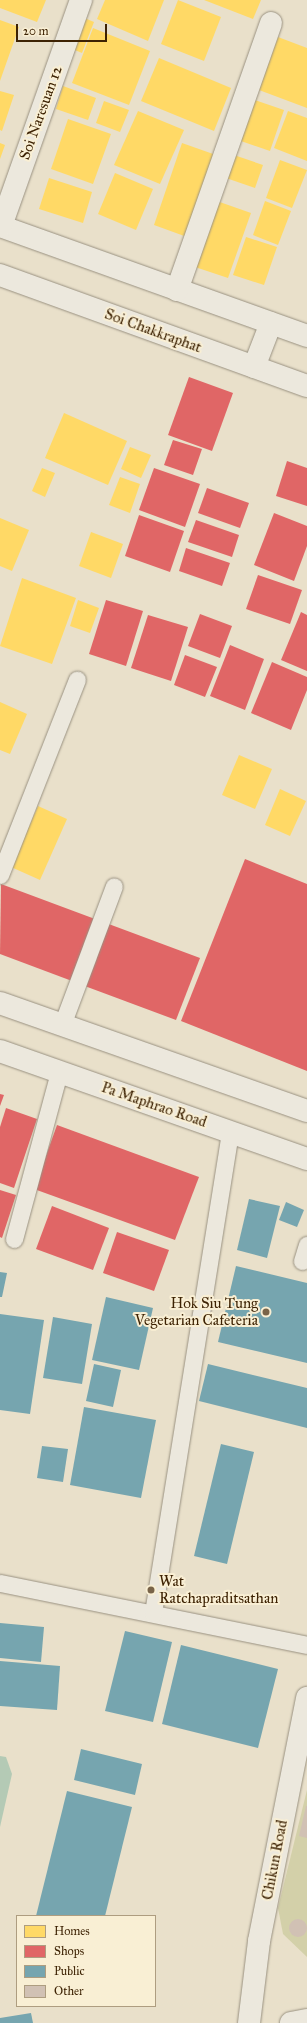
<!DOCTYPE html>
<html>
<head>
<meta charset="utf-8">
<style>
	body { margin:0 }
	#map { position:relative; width:307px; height:2023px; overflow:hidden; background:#e9e0ca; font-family:"IM FELL Great Primer",serif }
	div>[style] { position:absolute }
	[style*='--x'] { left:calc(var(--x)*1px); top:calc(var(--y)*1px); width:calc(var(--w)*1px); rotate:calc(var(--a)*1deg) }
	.green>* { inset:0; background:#d3d0a9 }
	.water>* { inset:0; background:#b4cab5 }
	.homes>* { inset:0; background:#ffd966 }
	.shops>* { inset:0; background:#e06666 }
	.public>* { inset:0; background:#76a5af }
	.building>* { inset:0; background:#d1c1b4 }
	.round { border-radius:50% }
	.roads { filter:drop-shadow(0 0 1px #999181) drop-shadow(0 0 1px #999181) }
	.service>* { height:17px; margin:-8.5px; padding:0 8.5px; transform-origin:8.5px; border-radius:8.5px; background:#ece8dd }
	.minor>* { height:22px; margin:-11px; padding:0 11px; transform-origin:11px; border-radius:11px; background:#ece8dd }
	.tertiary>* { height:22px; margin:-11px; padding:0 11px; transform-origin:11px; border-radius:11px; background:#ece8dd }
	.secondary>* { height:22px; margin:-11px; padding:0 11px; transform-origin:11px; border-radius:11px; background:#ece8dd }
	.dots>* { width:11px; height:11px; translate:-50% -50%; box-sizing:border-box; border:2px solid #f9efd4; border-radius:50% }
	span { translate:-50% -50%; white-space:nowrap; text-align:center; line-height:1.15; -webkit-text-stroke:4px #f9efd4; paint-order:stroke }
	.street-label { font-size:15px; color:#3d2203 }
	.poi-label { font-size:15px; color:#3d2203 }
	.right { translate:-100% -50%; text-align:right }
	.left { translate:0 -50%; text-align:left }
	.legend { position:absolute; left:16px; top:1915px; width:140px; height:92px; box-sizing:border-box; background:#f9efd4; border:1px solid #ae9d80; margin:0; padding:5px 7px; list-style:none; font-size:12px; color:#3d2203 }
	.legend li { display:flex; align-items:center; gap:8px; height:20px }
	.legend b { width:20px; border:1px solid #ae9d80 }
	.scale { position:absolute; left:16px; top:24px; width:91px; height:18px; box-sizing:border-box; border:2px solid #3d2203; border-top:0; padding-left:5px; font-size:12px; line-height:14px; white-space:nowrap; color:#3d2203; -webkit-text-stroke:3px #f9efd4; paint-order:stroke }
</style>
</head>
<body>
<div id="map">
	<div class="green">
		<div style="clip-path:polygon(307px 1790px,307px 1957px,283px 1934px,278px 1908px)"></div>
	</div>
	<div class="water">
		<div style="clip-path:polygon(0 1756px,6px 1757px,12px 1774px,0 1827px)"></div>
	</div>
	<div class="homes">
		<div style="clip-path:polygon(0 0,46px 0,37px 22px,0 8px)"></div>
		<div style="clip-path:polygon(105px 0,164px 0,148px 41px,97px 19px)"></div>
		<div style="clip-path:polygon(178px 0,221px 17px,204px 61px,161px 44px)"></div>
		<div style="clip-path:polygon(204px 0,261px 0,253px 19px)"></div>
		<div style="clip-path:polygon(82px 17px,94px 22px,82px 53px,70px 48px)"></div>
		<div style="clip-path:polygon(0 20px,19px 27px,0 81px)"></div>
		<div style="clip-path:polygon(93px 28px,150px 51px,129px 105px,72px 83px)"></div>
		<div style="clip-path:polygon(278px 37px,307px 48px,307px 108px,259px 90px)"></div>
		<div style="clip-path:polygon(159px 58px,231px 88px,214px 131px,141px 101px)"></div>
		<div style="clip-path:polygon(63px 86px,96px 98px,88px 120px,56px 109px)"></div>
		<div style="clip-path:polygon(0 91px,14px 95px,2px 131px,0 130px)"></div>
		<div style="clip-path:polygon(252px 99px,284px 110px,270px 151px,238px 140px)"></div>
		<div style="clip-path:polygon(104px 101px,129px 110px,120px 132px,96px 123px)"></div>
		<div style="clip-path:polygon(138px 111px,184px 130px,160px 184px,114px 165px)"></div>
		<div style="clip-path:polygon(288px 111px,307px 118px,307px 161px,274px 148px)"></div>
		<div style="clip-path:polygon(68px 119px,111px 134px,93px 184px,51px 169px)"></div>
		<div style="clip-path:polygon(0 143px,5px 145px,0 159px)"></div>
		<div style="clip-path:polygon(182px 143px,216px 155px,187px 237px,154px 225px)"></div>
		<div style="clip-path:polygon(234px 155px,263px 165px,255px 188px,226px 178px)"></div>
		<div style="clip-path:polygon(280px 160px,307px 170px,292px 208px,266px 198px)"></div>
		<div style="clip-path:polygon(115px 173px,153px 189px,136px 230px,98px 214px)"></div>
		<div style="clip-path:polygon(49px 178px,92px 192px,83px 223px,39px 209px)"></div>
		<div style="clip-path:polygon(214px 200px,251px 213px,228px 278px,192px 266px)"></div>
		<div style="clip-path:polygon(265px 201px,291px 211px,278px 245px,253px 235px)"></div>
		<div style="clip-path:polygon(246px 237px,277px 247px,264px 285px,233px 275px)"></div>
		<div style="clip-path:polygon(64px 413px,127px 441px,108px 485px,45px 458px)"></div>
		<div style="clip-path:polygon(130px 447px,151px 455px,141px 478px,121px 469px)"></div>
		<div style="clip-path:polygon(42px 468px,55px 473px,45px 497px,32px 491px)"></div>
		<div style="clip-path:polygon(120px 477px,140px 484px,130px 513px,109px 505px)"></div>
		<div style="clip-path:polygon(0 518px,29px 530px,12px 571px,0 566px)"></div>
		<div style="clip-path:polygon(91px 532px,123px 544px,111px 578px,79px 566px)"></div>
		<div style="clip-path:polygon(22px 578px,76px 598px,52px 664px,0 646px)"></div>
		<div style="clip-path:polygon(78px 600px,99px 608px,90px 633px,70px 626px)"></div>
		<div style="clip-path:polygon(0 702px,27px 714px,10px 754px,0 750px)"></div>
		<div style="clip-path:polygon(239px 755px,272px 769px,255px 809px,222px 795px)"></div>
		<div style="clip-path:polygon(280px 789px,306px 801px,290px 836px,265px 825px)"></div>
		<div style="clip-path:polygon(38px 806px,67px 819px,40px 880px,11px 867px)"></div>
	</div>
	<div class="shops">
		<div style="clip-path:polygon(189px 377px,233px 393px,212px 451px,168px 435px)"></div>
		<div style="clip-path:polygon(173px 440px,202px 449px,193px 475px,164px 465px)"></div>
		<div style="clip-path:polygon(287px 461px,307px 468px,307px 506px,276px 496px)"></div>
		<div style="clip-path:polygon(154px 468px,200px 484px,185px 527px,139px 510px)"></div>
		<div style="clip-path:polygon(207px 488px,249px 503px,240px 528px,198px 513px)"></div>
		<div style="clip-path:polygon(274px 513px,307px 526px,307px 546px,294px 581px,254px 565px)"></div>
		<div style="clip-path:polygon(139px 515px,184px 531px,170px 572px,125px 556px)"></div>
		<div style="clip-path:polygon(196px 520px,239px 535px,232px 557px,188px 542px)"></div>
		<div style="clip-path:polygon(186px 548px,230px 563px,222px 586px,179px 571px)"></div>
		<div style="clip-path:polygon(258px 575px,302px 590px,290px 624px,246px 609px)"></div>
		<div style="clip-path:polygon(106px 600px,143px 611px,126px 666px,89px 654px)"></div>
		<div style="clip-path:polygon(301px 612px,307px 615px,307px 671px,281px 660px)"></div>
		<div style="clip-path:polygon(200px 614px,232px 626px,220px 658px,188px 646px)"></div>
		<div style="clip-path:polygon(148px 615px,188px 627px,171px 681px,131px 668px)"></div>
		<div style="clip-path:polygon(230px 645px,264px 659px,245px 710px,210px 696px)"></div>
		<div style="clip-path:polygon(185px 655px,217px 667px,205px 697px,174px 685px)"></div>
		<div style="clip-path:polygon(272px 662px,307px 677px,307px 690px,291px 730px,251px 713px)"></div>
		<div style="clip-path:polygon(245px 859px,307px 884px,307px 1071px,181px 1021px)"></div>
		<div style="clip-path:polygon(1px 884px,95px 919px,72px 981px,0 954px)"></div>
		<div style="clip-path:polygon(106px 923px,200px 958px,176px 1020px,82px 985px)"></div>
		<div style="clip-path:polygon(0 1094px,4px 1095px,0 1106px)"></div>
		<div style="clip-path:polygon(6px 1108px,37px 1119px,14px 1188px,0 1183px,0 1127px)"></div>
		<div style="clip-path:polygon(57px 1125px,199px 1177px,175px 1240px,34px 1189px)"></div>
		<div style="clip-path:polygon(0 1190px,16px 1195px,2px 1238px,0 1237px)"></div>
		<div style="clip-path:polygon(52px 1206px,109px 1228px,93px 1270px,36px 1249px)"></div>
		<div style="clip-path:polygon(117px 1232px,169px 1250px,154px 1291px,103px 1273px)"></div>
	</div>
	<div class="public">
		<div style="clip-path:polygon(249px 1199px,280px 1206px,267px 1258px,237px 1250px)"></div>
		<div style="clip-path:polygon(286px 1202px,304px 1210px,297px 1227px,279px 1220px)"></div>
		<div style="clip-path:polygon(236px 1266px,307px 1283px,307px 1363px,218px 1342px)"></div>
		<div style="clip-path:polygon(0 1272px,7px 1273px,2px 1297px,0 1297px)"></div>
		<div style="clip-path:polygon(106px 1297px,153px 1308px,139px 1370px,92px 1360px)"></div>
		<div style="clip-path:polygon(0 1314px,44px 1320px,30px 1414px,0 1410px)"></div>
		<div style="clip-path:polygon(53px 1317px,92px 1324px,82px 1384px,43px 1378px)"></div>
		<div style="clip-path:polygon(94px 1364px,121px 1370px,113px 1407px,86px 1401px)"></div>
		<div style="clip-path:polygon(208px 1364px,307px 1388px,307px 1428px,199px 1401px)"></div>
		<div style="clip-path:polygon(84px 1407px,156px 1420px,141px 1498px,70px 1485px)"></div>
		<div style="clip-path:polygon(221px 1444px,254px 1452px,227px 1564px,194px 1556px)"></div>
		<div style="clip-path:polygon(42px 1446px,68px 1449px,63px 1482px,37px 1478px)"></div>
		<div style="clip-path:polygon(0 1623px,44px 1627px,41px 1662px,0 1658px)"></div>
		<div style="clip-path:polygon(125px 1631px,172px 1642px,153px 1722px,105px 1711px)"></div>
		<div style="clip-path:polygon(181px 1645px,278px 1669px,258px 1748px,162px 1724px)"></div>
		<div style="clip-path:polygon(0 1661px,60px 1666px,57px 1710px,0 1706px)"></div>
		<div style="clip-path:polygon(81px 1749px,142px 1764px,135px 1795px,74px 1780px)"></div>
		<div style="clip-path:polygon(67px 1791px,132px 1807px,105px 1916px,36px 1916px)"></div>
		<div style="clip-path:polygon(31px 2013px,33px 2023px,0 2023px,0 2018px)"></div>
	</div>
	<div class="building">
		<div style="clip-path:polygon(306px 1806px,307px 1806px,307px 1838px,299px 1836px)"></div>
		<div class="round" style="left:289px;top:1919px;width:18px;height:18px"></div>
	</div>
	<div class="roads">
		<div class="service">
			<div style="--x:0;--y:875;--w:210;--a:-68.5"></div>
			<div style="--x:62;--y:1025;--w:148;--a:-69.5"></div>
			<div style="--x:14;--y:1239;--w:173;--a:-74.9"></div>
			<div style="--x:302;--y:1261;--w:17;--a:-73"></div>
			<div style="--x:0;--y:1583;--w:313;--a:11.4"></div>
			<div style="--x:153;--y:1613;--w:487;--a:-80.9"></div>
		</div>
		<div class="minor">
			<div style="--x:0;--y:226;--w:326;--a:19.7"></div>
			<div style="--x:1;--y:226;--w:240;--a:-70.5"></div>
			<div style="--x:0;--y:275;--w:326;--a:19.9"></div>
			<div style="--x:177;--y:290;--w:283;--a:-70.6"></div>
			<div style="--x:254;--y:367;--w:47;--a:-68.9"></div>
		</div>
		<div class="tertiary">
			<div style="--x:0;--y:1003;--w:325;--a:19.4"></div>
			<div style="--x:0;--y:1051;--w:325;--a:19.4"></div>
		</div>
		<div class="secondary">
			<div style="--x:249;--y:2023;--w:83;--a:-83"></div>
			<div style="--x:259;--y:1941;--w:248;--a:-78.8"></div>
			<div style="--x:291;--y:2023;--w:16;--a:-11"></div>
		</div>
	</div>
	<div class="dots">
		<div style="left:266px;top:1312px;background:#796449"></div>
		<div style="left:151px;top:1590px;background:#796449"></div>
	</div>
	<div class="street-label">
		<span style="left:41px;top:113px;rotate:-70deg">Soi Naresuan 12</span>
		<span style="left:153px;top:331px;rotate:20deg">Soi Chakkraphat</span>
		<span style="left:154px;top:1105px;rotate:19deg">Pa Maphrao Road</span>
		<span style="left:275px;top:1860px;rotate:-79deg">Chikun Road</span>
	</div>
	<div class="poi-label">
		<span class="right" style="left:258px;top:1312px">Hok Siu Tung<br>Vegetarian Cafeteria</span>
		<span class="left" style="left:159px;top:1590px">Wat<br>Ratchapraditsathan</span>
	</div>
	<ul class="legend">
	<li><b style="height:11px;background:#ffd966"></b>Homes</li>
	<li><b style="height:11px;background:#e06666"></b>Shops</li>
	<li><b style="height:11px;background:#76a5af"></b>Public</li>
	<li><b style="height:11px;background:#d1c1b4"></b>Other</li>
	</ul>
	<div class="scale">20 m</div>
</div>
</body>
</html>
